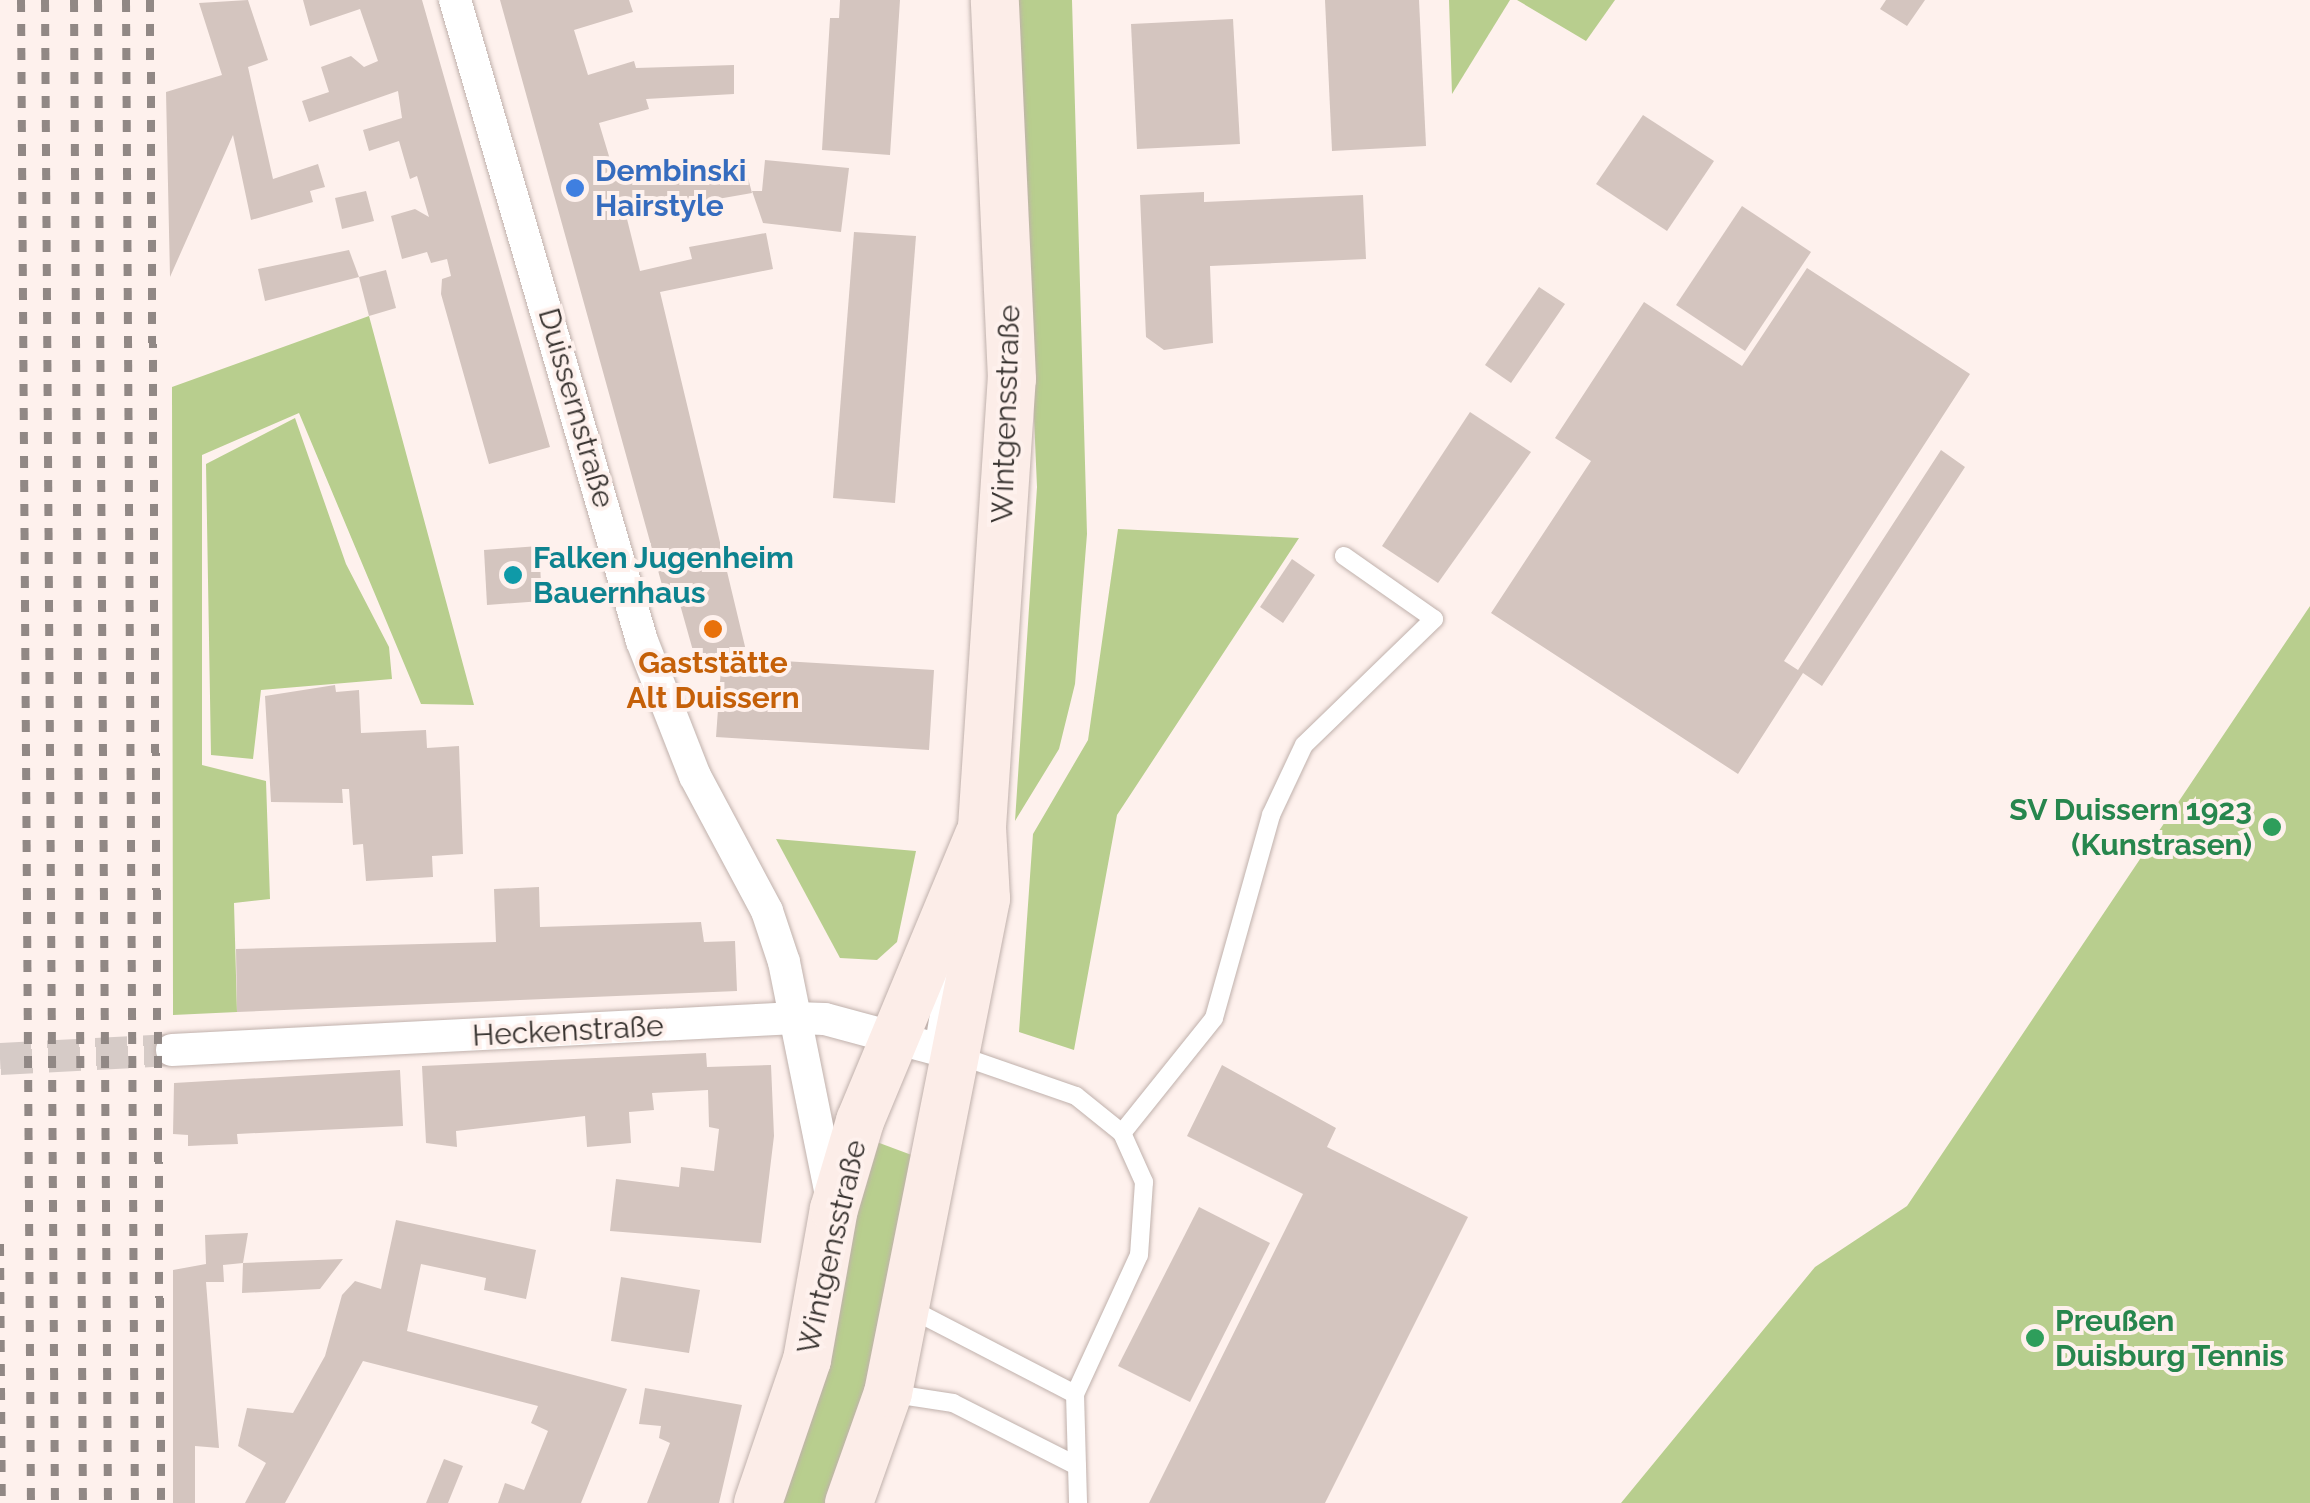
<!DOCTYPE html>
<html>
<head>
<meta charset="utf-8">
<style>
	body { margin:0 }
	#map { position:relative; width:2310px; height:1503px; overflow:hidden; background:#fef1ed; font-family:Raleway,sans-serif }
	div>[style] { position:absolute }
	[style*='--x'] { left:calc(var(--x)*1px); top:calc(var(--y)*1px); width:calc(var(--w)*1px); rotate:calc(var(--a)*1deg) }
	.green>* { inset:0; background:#b8ce8e }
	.building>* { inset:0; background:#d4c5bf }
	.street-tunnel>* { height:32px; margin-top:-16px; transform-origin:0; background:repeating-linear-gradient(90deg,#d6cbc7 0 32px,transparent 0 48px) }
	.roads { filter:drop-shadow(0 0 2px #c0b1ac) drop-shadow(0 0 2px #c0b1ac) }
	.lane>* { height:18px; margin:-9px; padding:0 9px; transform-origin:9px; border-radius:9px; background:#fff }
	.street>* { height:32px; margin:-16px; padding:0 16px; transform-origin:16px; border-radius:16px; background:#fff }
	.secondary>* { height:48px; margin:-24px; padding:0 24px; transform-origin:24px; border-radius:24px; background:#fcede8 }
	.rail>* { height:8px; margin-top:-4px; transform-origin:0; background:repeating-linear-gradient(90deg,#918885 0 12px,transparent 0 24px) }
	.dots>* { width:28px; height:28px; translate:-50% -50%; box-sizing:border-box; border:5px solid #fef1ed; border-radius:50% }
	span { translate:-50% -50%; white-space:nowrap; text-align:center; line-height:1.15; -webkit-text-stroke:8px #fef1ed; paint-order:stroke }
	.shop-label { font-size:30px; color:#366cbe; font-weight:700 }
	.left { translate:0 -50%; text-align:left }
	.street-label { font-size:30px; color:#37322f }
	.culture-label { font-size:30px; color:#0d838f; font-weight:700 }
	.food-label { font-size:30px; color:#c56008; font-weight:700 }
	.leisure-label { font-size:30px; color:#27864d; font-weight:700 }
	.right { translate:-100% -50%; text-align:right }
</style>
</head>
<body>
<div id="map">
	<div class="green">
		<div style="clip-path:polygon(1016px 0,1072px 0,1087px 534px,1075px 684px,1059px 749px,1015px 821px,1037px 487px)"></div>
		<div style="clip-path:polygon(1449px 0,1510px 0,1452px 94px)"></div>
		<div style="clip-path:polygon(1517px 0,1615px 0,1586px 41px)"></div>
		<div style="clip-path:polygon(369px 316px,474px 705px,421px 704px,299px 413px,202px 455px,202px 765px,266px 781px,270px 899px,234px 903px,237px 1012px,173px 1015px,172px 387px)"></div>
		<div style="clip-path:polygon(295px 418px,346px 564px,389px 647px,392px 679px,261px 690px,253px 759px,211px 755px,206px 464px)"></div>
		<div style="clip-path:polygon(1118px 529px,1299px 538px,1117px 815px,1074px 1050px,1019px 1032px,1033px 834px,1088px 740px)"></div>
		<div style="clip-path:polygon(2310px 606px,2310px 1503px,1621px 1503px,1815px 1267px,1907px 1206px)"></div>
		<div style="clip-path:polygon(776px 839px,916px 851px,897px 942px,877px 960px,840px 958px)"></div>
		<div style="clip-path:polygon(866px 1138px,917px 1157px,868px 1392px,830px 1503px,779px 1503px)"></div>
	</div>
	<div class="building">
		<div style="clip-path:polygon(248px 0,268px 60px,248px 67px,273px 179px,318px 164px,325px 187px,310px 191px,313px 202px,251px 220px,233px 135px,170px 277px,166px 92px,222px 75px,199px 3px)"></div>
		<div style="clip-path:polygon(303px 0,422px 0,550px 447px,489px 464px,441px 294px,442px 279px,451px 276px,447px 259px,431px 263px,427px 252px,402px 259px,391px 216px,415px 209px,429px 217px,417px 176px,410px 179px,399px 141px,369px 151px,363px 130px,402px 118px,398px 91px,309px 122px,302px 101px,329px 92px,321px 67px,351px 56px,364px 67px,378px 61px,360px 9px,310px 26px)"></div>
		<div style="clip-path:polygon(500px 0,629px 0,633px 12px,574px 30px,588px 75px,634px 61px,636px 68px,734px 65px,734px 94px,646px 99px,649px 109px,599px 123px,615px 176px,664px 162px,669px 183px,744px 163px,752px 193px,626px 215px,640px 271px,692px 259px,689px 247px,766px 233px,773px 269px,660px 292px,748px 659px,934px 670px,929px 750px,716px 737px,721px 668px,697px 665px,679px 601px,667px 603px)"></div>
		<div style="clip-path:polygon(840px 0,900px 0,890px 155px,822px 150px,830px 18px,839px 18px)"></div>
		<div style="clip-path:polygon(1325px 0,1419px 0,1426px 146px,1332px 151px)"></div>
		<div style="clip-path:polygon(1886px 0,1925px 0,1907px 26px,1880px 9px)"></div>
		<div style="clip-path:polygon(1233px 19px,1240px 144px,1137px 149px,1131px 24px)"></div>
		<div style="clip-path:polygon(1643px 115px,1714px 161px,1667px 231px,1596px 184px)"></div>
		<div style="clip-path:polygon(765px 160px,849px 168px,841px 232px,763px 223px,752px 191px,762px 191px)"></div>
		<div style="clip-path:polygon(366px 191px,374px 221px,342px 229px,335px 198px)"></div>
		<div style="clip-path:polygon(1204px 192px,1204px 202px,1363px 195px,1366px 259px,1210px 266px,1213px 343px,1164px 350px,1146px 337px,1140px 195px)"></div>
		<div style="clip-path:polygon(1742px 206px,1811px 252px,1745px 351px,1676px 305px)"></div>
		<div style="clip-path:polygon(854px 232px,916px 236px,895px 503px,833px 498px)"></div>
		<div style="clip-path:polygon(349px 250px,359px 277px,265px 301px,258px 269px)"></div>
		<div style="clip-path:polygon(1807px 268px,1970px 374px,1784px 661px,1798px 670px,1941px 450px,1965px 467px,1822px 686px,1803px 673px,1738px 774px,1491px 613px,1591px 461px,1555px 438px,1644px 302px,1742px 366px)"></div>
		<div style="clip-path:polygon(386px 270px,396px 308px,369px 316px,359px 277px)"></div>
		<div style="clip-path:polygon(1539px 287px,1565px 304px,1511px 383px,1485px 365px)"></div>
		<div style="clip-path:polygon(1470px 412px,1531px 452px,1438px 583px,1382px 546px)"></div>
		<div style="clip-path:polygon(539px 546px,542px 601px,487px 605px,484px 550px)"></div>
		<div style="clip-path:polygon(1292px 559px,1315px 575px,1283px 623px,1260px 607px)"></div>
		<div style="clip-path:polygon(335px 685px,336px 692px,359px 690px,361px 733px,426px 730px,427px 748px,459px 746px,463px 854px,432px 856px,433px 877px,366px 881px,363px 844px,353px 845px,349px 789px,342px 789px,343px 803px,271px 802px,265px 696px)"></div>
		<div style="clip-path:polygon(539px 887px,540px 927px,701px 922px,704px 942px,735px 941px,737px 991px,237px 1012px,236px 949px,496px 942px,494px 889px)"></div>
		<div style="clip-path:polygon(706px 1053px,707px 1067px,771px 1065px,774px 1136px,761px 1243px,610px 1231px,616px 1179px,679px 1187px,681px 1167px,714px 1171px,719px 1129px,709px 1127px,708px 1090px,652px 1093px,654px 1110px,629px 1112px,631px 1143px,587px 1147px,585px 1116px,456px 1131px,457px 1147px,426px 1143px,422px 1066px)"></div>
		<div style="clip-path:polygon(1222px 1065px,1336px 1128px,1327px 1147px,1468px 1217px,1325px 1503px,1149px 1503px,1303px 1194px,1187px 1136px)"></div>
		<div style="clip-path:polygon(400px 1070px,403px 1126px,237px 1134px,238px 1144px,209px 1145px,188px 1146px,188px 1135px,173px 1134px,174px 1083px)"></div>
		<div style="clip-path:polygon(1199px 1207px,1270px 1243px,1190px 1402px,1118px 1366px)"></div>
		<div style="clip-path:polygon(396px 1220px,536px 1250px,526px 1299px,484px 1290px,486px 1278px,421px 1264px,407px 1331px,627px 1389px,581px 1503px,498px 1503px,505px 1483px,524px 1490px,548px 1431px,531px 1423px,538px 1406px,363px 1361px,285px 1503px,245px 1503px,266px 1463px,238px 1446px,247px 1408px,293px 1413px,325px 1356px,342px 1295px,355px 1281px,381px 1289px)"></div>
		<div style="clip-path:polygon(248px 1233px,243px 1263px,343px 1259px,320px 1289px,242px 1293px,243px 1263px,223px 1265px,224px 1282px,206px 1282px,219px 1448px,195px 1446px,195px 1503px,173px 1503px,173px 1270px,206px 1264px,205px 1235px)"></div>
		<div style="clip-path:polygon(621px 1277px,700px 1290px,689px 1353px,611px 1341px)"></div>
		<div style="clip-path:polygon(645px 1388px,742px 1405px,719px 1503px,647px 1503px,670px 1443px,659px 1438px,661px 1426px,639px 1424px)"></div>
		<div style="clip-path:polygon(444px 1459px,463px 1466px,448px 1503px,426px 1503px)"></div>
	</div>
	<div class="street-tunnel">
		<div style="--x:0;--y:1059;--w:172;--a:-3"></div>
	</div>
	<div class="roads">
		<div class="lane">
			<div style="--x:936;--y:1032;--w:74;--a:-80.7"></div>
			<div style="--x:958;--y:1055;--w:125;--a:19.2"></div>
			<div style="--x:1076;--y:1096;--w:59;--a:38.8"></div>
			<div style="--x:1122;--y:1133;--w:54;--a:65.8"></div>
			<div style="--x:1144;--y:1182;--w:73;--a:93.9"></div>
			<div style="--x:1139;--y:1255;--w:153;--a:114.7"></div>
			<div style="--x:1075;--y:1394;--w:109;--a:88.4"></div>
			<div style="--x:1122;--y:1133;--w:147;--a:-51.3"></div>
			<div style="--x:1214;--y:1018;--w:211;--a:-74.3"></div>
			<div style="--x:1271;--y:815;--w:77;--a:-64.8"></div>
			<div style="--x:1304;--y:745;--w:181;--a:-44.1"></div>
			<div style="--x:1434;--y:619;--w:110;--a:-145"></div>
			<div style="--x:907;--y:1307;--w:189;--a:27.4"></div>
			<div style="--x:888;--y:1393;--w:66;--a:8.7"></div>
			<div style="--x:953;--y:1403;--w:139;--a:26.9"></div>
		</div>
		<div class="street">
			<div style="--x:455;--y:0;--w:668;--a:73.74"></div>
			<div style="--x:642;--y:641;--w:145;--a:68.6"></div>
			<div style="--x:695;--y:776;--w:153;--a:61.9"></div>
			<div style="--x:767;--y:911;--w:54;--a:71.6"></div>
			<div style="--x:784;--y:962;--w:252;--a:78.6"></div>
			<div style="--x:172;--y:1050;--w:624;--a:-2.94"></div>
			<div style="--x:795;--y:1018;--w:30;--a:2"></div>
			<div style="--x:825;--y:1019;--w:138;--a:15.1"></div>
		</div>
		<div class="secondary">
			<div style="--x:758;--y:1503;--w:151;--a:-71.1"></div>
			<div style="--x:807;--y:1360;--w:153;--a:-79.9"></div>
			<div style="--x:834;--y:1209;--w:92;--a:-73.5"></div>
			<div style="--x:860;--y:1121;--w:310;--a:-67.4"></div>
			<div style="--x:849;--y:1503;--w:117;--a:-70.5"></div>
			<div style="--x:888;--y:1393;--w:504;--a:-78.78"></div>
			<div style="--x:986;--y:899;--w:72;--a:-93.2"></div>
			<div style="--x:982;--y:827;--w:449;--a:-86.2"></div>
			<div style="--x:1012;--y:379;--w:379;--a:-92.6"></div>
		</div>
	</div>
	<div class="rail">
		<div style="--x:21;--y:0;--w:1503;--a:89.62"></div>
		<div style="--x:45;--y:0;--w:1503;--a:89.62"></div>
		<div style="--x:74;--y:0;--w:1503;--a:89.66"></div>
		<div style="--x:98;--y:0;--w:1503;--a:89.62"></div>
		<div style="--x:126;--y:0;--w:1503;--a:89.66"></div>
		<div style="--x:150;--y:0;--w:1503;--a:89.58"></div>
		<div style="--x:0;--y:1244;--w:259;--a:89.6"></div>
	</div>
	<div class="dots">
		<div style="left:575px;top:188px;background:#3f7fe0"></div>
		<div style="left:513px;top:575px;background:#0f9aa8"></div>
		<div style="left:713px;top:629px;background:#e8710a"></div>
		<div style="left:2272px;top:827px;background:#2e9e5b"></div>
		<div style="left:2035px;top:1338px;background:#2e9e5b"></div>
	</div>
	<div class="shop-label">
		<span class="left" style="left:595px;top:188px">Dembinski<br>Hairstyle</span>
	</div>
	<div class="street-label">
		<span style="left:576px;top:408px;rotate:74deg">Duissernstraße</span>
		<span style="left:1006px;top:414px;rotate:-88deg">Wintgensstraße</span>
		<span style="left:568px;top:1031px;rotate:-3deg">Heckenstraße</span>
		<span style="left:832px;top:1247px;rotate:-77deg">Wintgensstraße</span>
	</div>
	<div class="culture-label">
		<span class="left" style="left:533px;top:575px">Falken Jugenheim<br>Bauernhaus</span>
	</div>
	<div class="food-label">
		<span style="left:713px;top:680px">Gaststätte<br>Alt Duissern</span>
	</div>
	<div class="leisure-label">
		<span class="right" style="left:2252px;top:827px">SV Duissern 1923<br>(Kunstrasen)</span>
		<span class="left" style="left:2055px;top:1338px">Preußen<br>Duisburg Tennis</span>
	</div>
</div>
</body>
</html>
